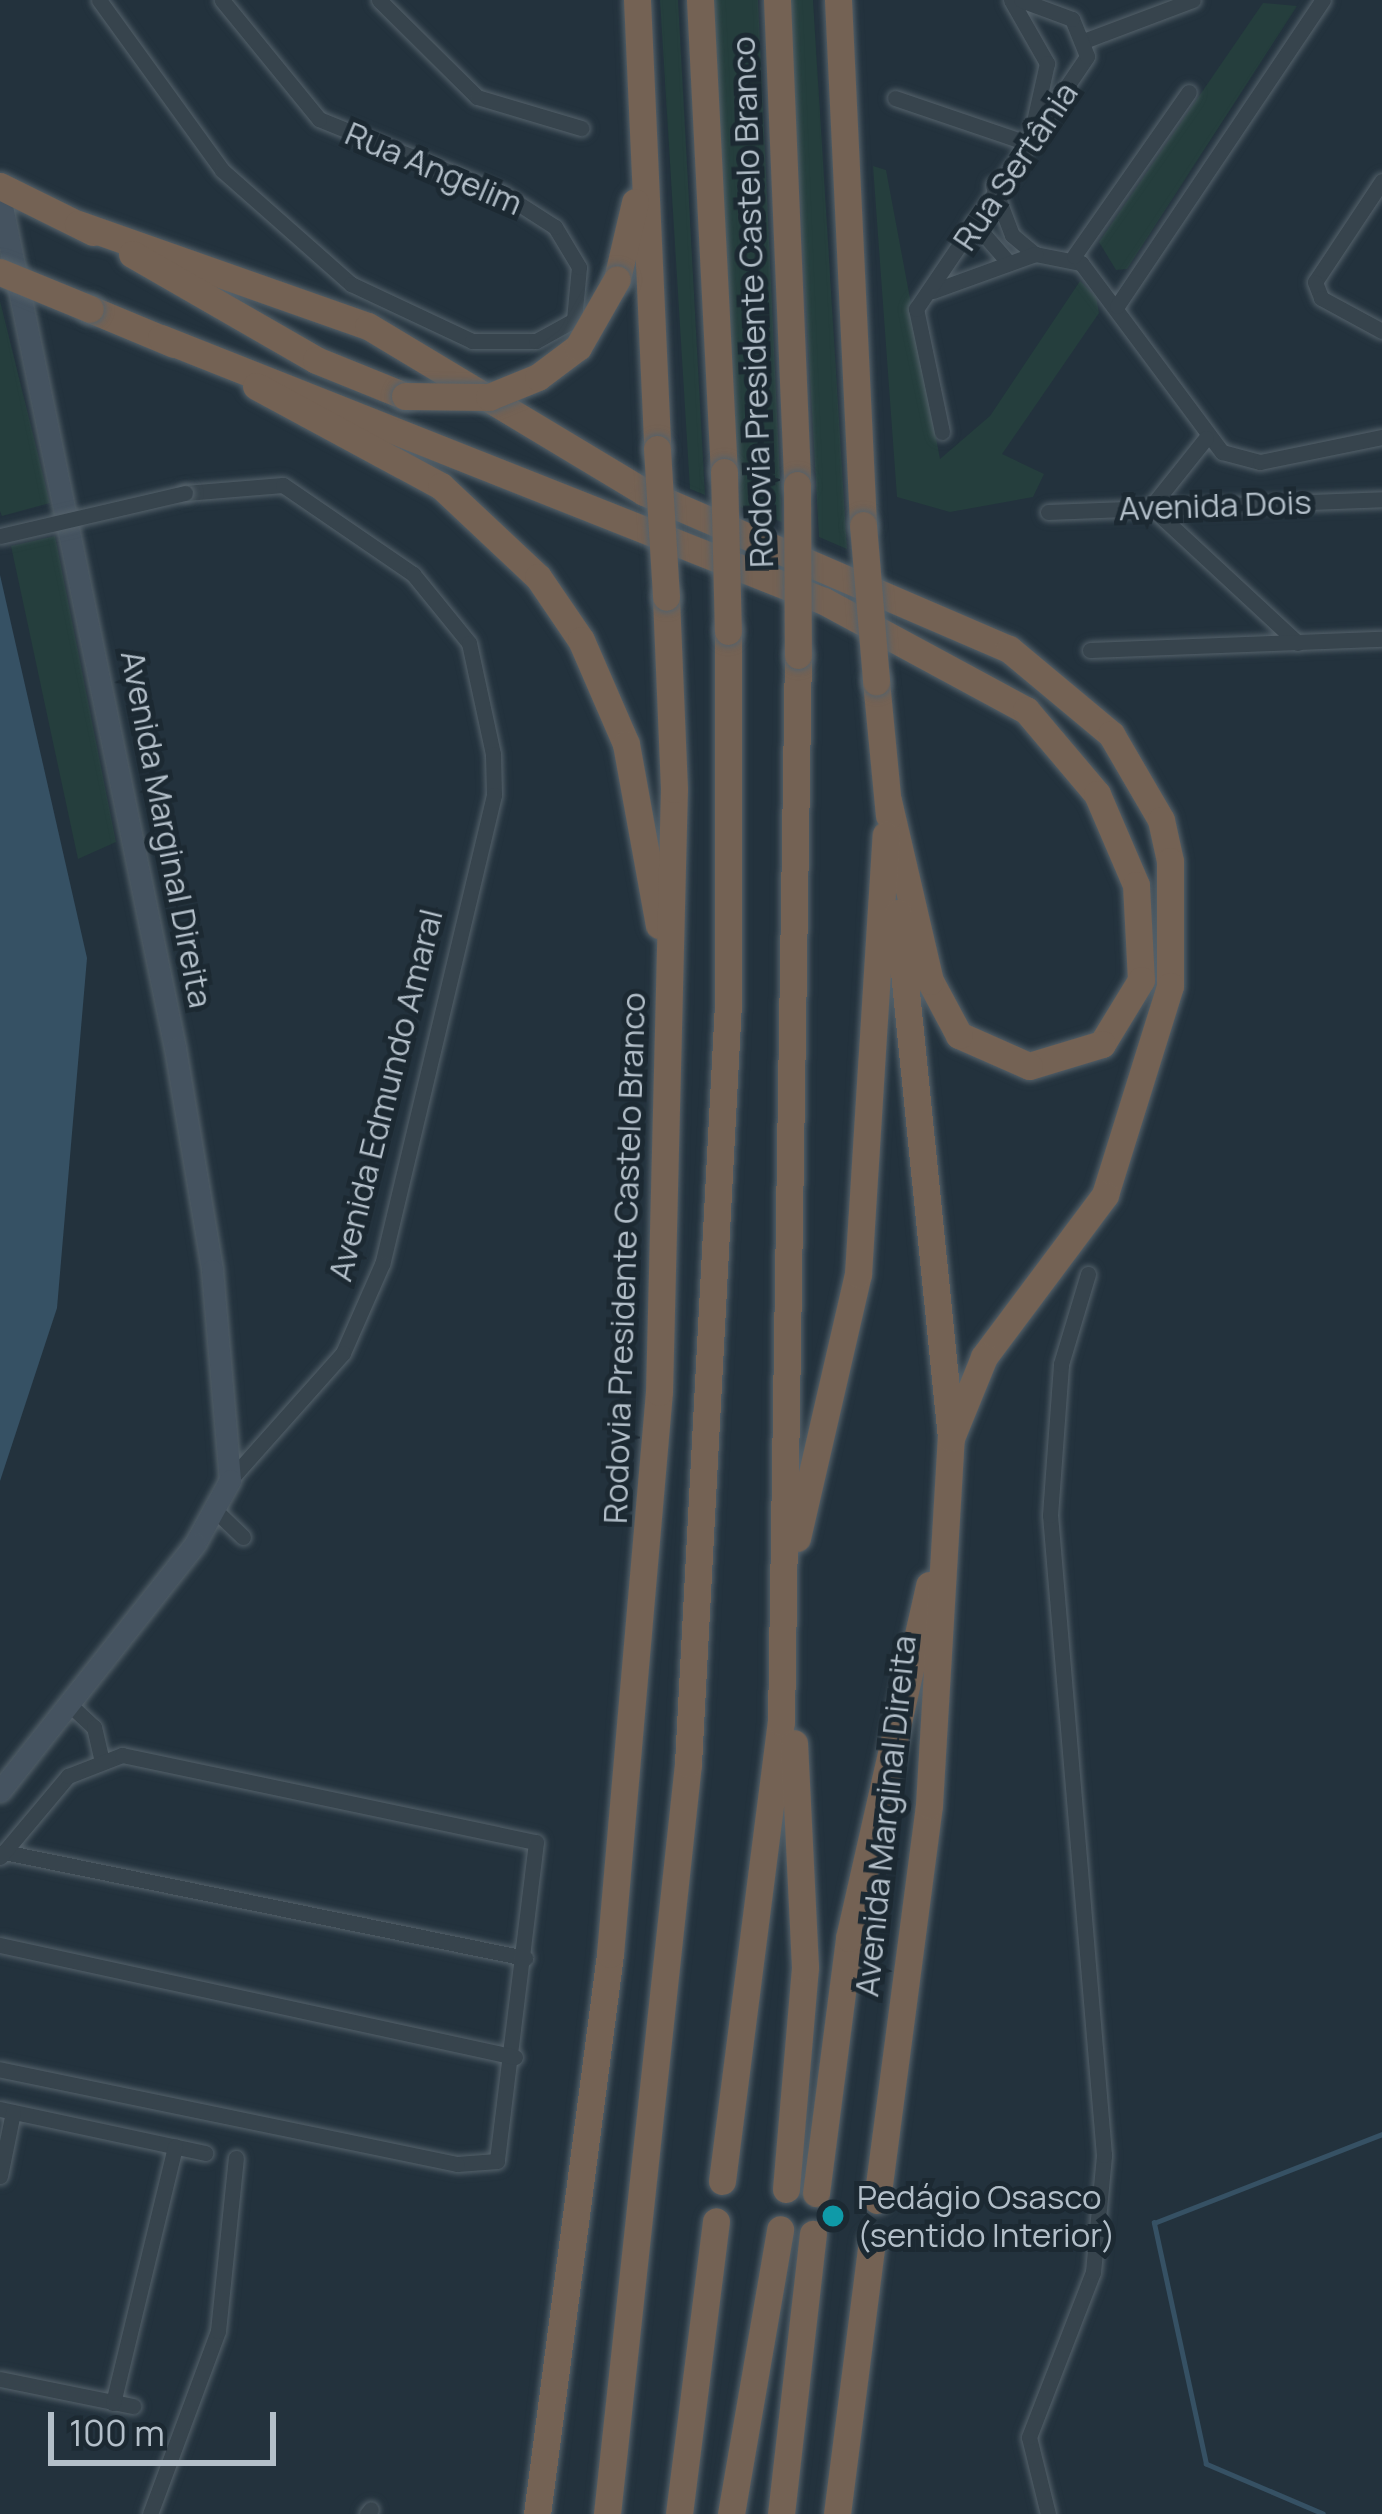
<!DOCTYPE html>
<html>
<head>
<meta charset="utf-8">
<style>
	body { margin:0 }
	#map { position:relative; width:1382px; height:2514px; overflow:hidden; background:#23323d; font-family:Manrope,sans-serif }
	div>[style] { position:absolute }
	[style*='--x'] { left:calc(var(--x)*1px); top:calc(var(--y)*1px); width:calc(var(--w)*1px); rotate:calc(var(--a)*1deg) }
	.green>* { inset:0; background:#253e3d }
	.water>* { inset:0; background:#365164 }
	.stream>* { height:4.5px; margin:-2.25px; padding:0 2.25px; transform-origin:2.25px; border-radius:2.25px; background:#365164 }
	.roads { filter:drop-shadow(0 0 3px #55626b) drop-shadow(0 0 3px #55626b) }
	.minor>* { height:15px; margin:-7.5px; padding:0 7.5px; transform-origin:7.5px; border-radius:7.5px; background:#37444d }
	.secondary>* { height:21px; margin:-10.5px; padding:0 10.5px; transform-origin:10.5px; border-radius:10.5px; background:#455360 }
	.motorway>* { height:27px; margin:-13.5px; padding:0 13.5px; transform-origin:13.5px; border-radius:13.5px; background:#746254 }
	.bridges { filter:drop-shadow(0 0 3px #55626b) drop-shadow(0 0 3px #55626b) }
	.minor-bridge>* { height:15px; margin:-7.5px; padding:0 7.5px; transform-origin:7.5px; border-radius:7.5px; background:#37444d }
	.motorway-bridge>* { height:27px; margin:-13.5px; padding:0 13.5px; transform-origin:13.5px; border-radius:13.5px; background:#746254 }
	.dots>* { width:33px; height:33px; translate:-50% -50%; box-sizing:border-box; border:6px solid #1c2932; border-radius:50% }
	span { translate:-50% -50%; white-space:nowrap; text-align:center; line-height:1.15; -webkit-text-stroke:10px #1c2932; paint-order:stroke }
	.street-label { font-size:33px; color:#b3bfc9 }
	.poi-label { font-size:33px; color:#b3bfc9 }
	.left { translate:0 -50%; text-align:left }
	.scale { position:absolute; left:48px; top:2412px; width:228px; height:54px; box-sizing:border-box; border:6px solid #b3bfc9; border-top:0; padding-left:15px; font-size:36px; line-height:42px; white-space:nowrap; color:#b3bfc9; -webkit-text-stroke:9px #1c2932; paint-order:stroke }
</style>
</head>
<body>
<div id="map">
	<div class="green">
		<div style="clip-path:polygon(660px 0,678px 0,705px 495px,690px 489px)"></div>
		<div style="clip-path:polygon(712px 0,758px 0,782px 522px,740px 507px)"></div>
		<div style="clip-path:polygon(789px 0,813px 0,847px 549px,819px 537px)"></div>
		<div style="clip-path:polygon(1263px 3px,1297px 6px,1127px 269px,1116px 270px,1099px 242px)"></div>
		<div style="clip-path:polygon(873px 166px,886px 170px,940px 459px,990px 416px,1080px 281px,1096px 297px,1099px 313px,1002px 454px,1044px 474px,1033px 497px,950px 512px,897px 497px)"></div>
		<div style="clip-path:polygon(0 301px,50px 503px,2px 516px,0 511px)"></div>
		<div style="clip-path:polygon(55px 536px,116px 842px,78px 859px,11px 546px)"></div>
	</div>
	<div class="water">
		<div style="clip-path:polygon(0 575px,87px 958px,57px 1308px,0 1481px)"></div>
	</div>
	<div class="stream">
		<div style="--x:1323;--y:2514;--w:127;--a:-156.9"></div>
		<div style="--x:1206;--y:2464;--w:247;--a:-102.2"></div>
		<div style="--x:1154;--y:2223;--w:245;--a:-21.3"></div>
	</div>
	<div class="roads">
		<div class="minor">
			<div style="--x:99;--y:0;--w:210;--a:54.1"></div>
			<div style="--x:222;--y:170;--w:172;--a:41.5"></div>
			<div style="--x:351;--y:284;--w:134;--a:25.2"></div>
			<div style="--x:472;--y:341;--w:64;--a:0"></div>
			<div style="--x:536;--y:341;--w:43;--a:-28.9"></div>
			<div style="--x:574;--y:320;--w:53;--a:-84.6"></div>
			<div style="--x:579;--y:267;--w:47;--a:-121"></div>
			<div style="--x:555;--y:227;--w:63;--a:-147.3"></div>
			<div style="--x:502;--y:193;--w:197;--a:-158"></div>
			<div style="--x:319;--y:119;--w:154;--a:-129.2"></div>
			<div style="--x:379;--y:0;--w:138;--a:44.7"></div>
			<div style="--x:477;--y:97;--w:109;--a:16.6"></div>
			<div style="--x:1011;--y:0;--w:73;--a:60.3"></div>
			<div style="--x:1047;--y:63;--w:65;--a:102.5"></div>
			<div style="--x:1089;--y:39;--w:111;--a:-20.6"></div>
			<div style="--x:895;--y:98;--w:136;--a:18.8"></div>
			<div style="--x:1382;--y:181;--w:121;--a:123.6"></div>
			<div style="--x:1315;--y:282;--w:17;--a:69"></div>
			<div style="--x:1321;--y:298;--w:69;--a:28.4"></div>
			<div style="--x:993;--y:185;--w:53;--a:69.2"></div>
			<div style="--x:1012;--y:235;--w:30;--a:40"></div>
			<div style="--x:1035;--y:254;--w:47;--a:11.1"></div>
			<div style="--x:1081;--y:263;--w:236;--a:53.3"></div>
			<div style="--x:1222;--y:452;--w:39;--a:15"></div>
			<div style="--x:1260;--y:462;--w:125;--a:-11.6"></div>
			<div style="--x:973;--y:222;--w:53;--a:48.8"></div>
			<div style="--x:1074;--y:256;--w:200;--a:-55"></div>
			<div style="--x:933;--y:291;--w:109;--a:-19.9"></div>
			<div style="--x:1117;--y:306;--w:369;--a:-56.1"></div>
			<div style="--x:942;--y:432;--w:126;--a:-101.9"></div>
			<div style="--x:916;--y:309;--w:305;--a:-55.9"></div>
			<div style="--x:1087;--y:56;--w:40;--a:-112"></div>
			<div style="--x:1072;--y:19;--w:54;--a:-159.6"></div>
			<div style="--x:1206;--y:438;--w:88;--a:128.6"></div>
			<div style="--x:1151;--y:507;--w:200;--a:42.8"></div>
			<div style="--x:185;--y:493;--w:98;--a:-4.7"></div>
			<div style="--x:283;--y:485;--w:158;--a:34.4"></div>
			<div style="--x:413;--y:574;--w:89;--a:50.9"></div>
			<div style="--x:469;--y:643;--w:114;--a:77.8"></div>
			<div style="--x:493;--y:754;--w:41;--a:88.6"></div>
			<div style="--x:494;--y:795;--w:482;--a:103.4"></div>
			<div style="--x:382;--y:1264;--w:97;--a:113.7"></div>
			<div style="--x:343;--y:1353;--w:170;--a:131.7"></div>
			<div style="--x:1048;--y:512;--w:334;--a:-2.2"></div>
			<div style="--x:1090;--y:650;--w:292;--a:-2.2"></div>
			<div style="--x:217;--y:1512;--w:36;--a:44"></div>
			<div style="--x:69;--y:1704;--w:34;--a:43"></div>
			<div style="--x:94;--y:1727;--w:31;--a:77"></div>
			<div style="--x:4;--y:1852;--w:532;--a:11.5"></div>
			<div style="--x:0;--y:1857;--w:106;--a:-50"></div>
			<div style="--x:68;--y:1776;--w:58;--a:-21.3"></div>
			<div style="--x:122;--y:1755;--w:423;--a:11.9"></div>
			<div style="--x:536;--y:1842;--w:321;--a:97"></div>
			<div style="--x:497;--y:2161;--w:40;--a:175.7"></div>
			<div style="--x:457;--y:2164;--w:467;--a:-168.3"></div>
			<div style="--x:0;--y:1945;--w:527;--a:12.27"></div>
			<div style="--x:0;--y:2109;--w:210;--a:12.1"></div>
			<div style="--x:0;--y:2176;--w:65;--a:-78.5"></div>
			<div style="--x:0;--y:2379;--w:136;--a:11.5"></div>
			<div style="--x:113;--y:2403;--w:264;--a:-76.4"></div>
			<div style="--x:150;--y:2514;--w:195;--a:-69.6"></div>
			<div style="--x:218;--y:2331;--w:174;--a:-84.1"></div>
			<div style="--x:367;--y:2514;--w:6;--a:-51"></div>
			<div style="--x:1048;--y:2514;--w:79;--a:-103.9"></div>
			<div style="--x:1029;--y:2437;--w:177;--a:-68.8"></div>
			<div style="--x:1093;--y:2272;--w:118;--a:-84.6"></div>
			<div style="--x:1104;--y:2155;--w:642;--a:-94.82"></div>
			<div style="--x:1050;--y:1515;--w:151;--a:-85.8"></div>
			<div style="--x:1061;--y:1364;--w:94;--a:-73.3"></div>
		</div>
		<div class="secondary">
			<div style="--x:0;--y:197;--w:869;--a:78.38"></div>
			<div style="--x:175;--y:1048;--w:225;--a:80.5"></div>
			<div style="--x:212;--y:1270;--w:211;--a:85.1"></div>
			<div style="--x:230;--y:1480;--w:73;--a:118.7"></div>
			<div style="--x:195;--y:1544;--w:315;--a:128.3"></div>
		</div>
		<div class="motorway">
			<div style="--x:637;--y:0;--w:449;--a:87.4"></div>
			<div style="--x:700;--y:0;--w:473;--a:87.1"></div>
			<div style="--x:777;--y:0;--w:485;--a:87.6"></div>
			<div style="--x:838;--y:0;--w:526;--a:87.27"></div>
			<div style="--x:0;--y:186;--w:104;--a:26.3"></div>
			<div style="--x:78;--y:224;--w:307;--a:19.4"></div>
			<div style="--x:368;--y:326;--w:322;--a:31"></div>
			<div style="--x:644;--y:492;--w:397;--a:23.3"></div>
			<div style="--x:1009;--y:649;--w:133;--a:39.8"></div>
			<div style="--x:1111;--y:734;--w:99;--a:59.8"></div>
			<div style="--x:1161;--y:820;--w:42;--a:77.6"></div>
			<div style="--x:1170;--y:861;--w:125;--a:90"></div>
			<div style="--x:1170;--y:986;--w:219;--a:107.3"></div>
			<div style="--x:1105;--y:1195;--w:202;--a:126.8"></div>
			<div style="--x:984;--y:1357;--w:87;--a:112.2"></div>
			<div style="--x:132;--y:254;--w:212;--a:29.9"></div>
			<div style="--x:316;--y:360;--w:96;--a:22"></div>
			<div style="--x:617;--y:279;--w:79;--a:-76.8"></div>
			<div style="--x:90;--y:309;--w:91;--a:22.6"></div>
			<div style="--x:161;--y:338;--w:713;--a:21.64"></div>
			<div style="--x:824;--y:601;--w:230;--a:28.4"></div>
			<div style="--x:1026;--y:710;--w:110;--a:49.8"></div>
			<div style="--x:1097;--y:794;--w:99;--a:66.8"></div>
			<div style="--x:1136;--y:885;--w:95;--a:87"></div>
			<div style="--x:1141;--y:980;--w:75;--a:121.4"></div>
			<div style="--x:1102;--y:1044;--w:76;--a:163.2"></div>
			<div style="--x:1029;--y:1066;--w:77;--a:-156.1"></div>
			<div style="--x:959;--y:1035;--w:61;--a:-118.2"></div>
			<div style="--x:930;--y:981;--w:185;--a:-103.1"></div>
			<div style="--x:256;--y:386;--w:210;--a:28.4"></div>
			<div style="--x:441;--y:486;--w:133;--a:43.2"></div>
			<div style="--x:538;--y:577;--w:76;--a:55.7"></div>
			<div style="--x:581;--y:640;--w:113;--a:66.6"></div>
			<div style="--x:626;--y:744;--w:184;--a:79.7"></div>
			<div style="--x:876;--y:681;--w:135;--a:84.5"></div>
			<div style="--x:797;--y:1538;--w:271;--a:-77"></div>
			<div style="--x:858;--y:1274;--w:440;--a:-86.4"></div>
			<div style="--x:722;--y:2181;--w:463;--a:-82.7"></div>
			<div style="--x:781;--y:1722;--w:1067;--a:-89.09"></div>
			<div style="--x:786;--y:2189;--w:223;--a:-85.1"></div>
			<div style="--x:805;--y:1967;--w:224;--a:-92.8"></div>
			<div style="--x:816;--y:2193;--w:257;--a:-82.6"></div>
			<div style="--x:849;--y:1938;--w:362;--a:-77.2"></div>
			<div style="--x:877;--y:2200;--w:398;--a:-82.5"></div>
			<div style="--x:929;--y:1805;--w:368;--a:-86.6"></div>
			<div style="--x:951;--y:1438;--w:528;--a:-95.76"></div>
			<div style="--x:537;--y:2514;--w:565;--a:-82.57"></div>
			<div style="--x:610;--y:1954;--w:564;--a:-85.02"></div>
			<div style="--x:659;--y:1392;--w:603;--a:-88.58"></div>
			<div style="--x:674;--y:789;--w:192;--a:-92.4"></div>
			<div style="--x:607;--y:2514;--w:754;--a:-83.84"></div>
			<div style="--x:688;--y:1764;--w:761;--a:-86.99"></div>
			<div style="--x:728;--y:1004;--w:373;--a:-90"></div>
			<div style="--x:679;--y:2514;--w:295;--a:-82.8"></div>
			<div style="--x:731;--y:2514;--w:289;--a:-80.2"></div>
			<div style="--x:781;--y:2514;--w:282;--a:-83.5"></div>
			<div style="--x:837;--y:2514;--w:275;--a:-82.7"></div>
		</div>
	</div>
	<div class="bridges">
		<div class="minor-bridge">
			<div style="--x:0;--y:536;--w:190;--a:-13.1"></div>
		</div>
		<div class="motorway-bridge">
			<div style="--x:0;--y:272;--w:97;--a:22.3"></div>
			<div style="--x:405;--y:396;--w:84;--a:0.7"></div>
			<div style="--x:489;--y:397;--w:53;--a:-22.2"></div>
			<div style="--x:538;--y:377;--w:50;--a:-36.9"></div>
			<div style="--x:578;--y:347;--w:78;--a:-60.2"></div>
			<div style="--x:657;--y:449;--w:148;--a:86.5"></div>
			<div style="--x:724;--y:472;--w:159;--a:88.6"></div>
			<div style="--x:797;--y:485;--w:170;--a:89.7"></div>
			<div style="--x:863;--y:525;--w:157;--a:85.2"></div>
		</div>
	</div>
	<div class="dots">
		<div style="left:833px;top:2216px;background:#0f9aa8"></div>
	</div>
	<div class="street-label">
		<span style="left:1015px;top:166px;rotate:-56deg">Rua Sertânia</span>
		<span style="left:434px;top:168px;rotate:23deg">Rua Angelim</span>
		<span style="left:752px;top:302px;rotate:-92deg">Rodovia Presidente Castelo Branco</span>
		<span style="left:1215px;top:505px;rotate:-2deg">Avenida Dois</span>
		<span style="left:167px;top:829px;rotate:79deg">Avenida Marginal Direita</span>
		<span style="left:385px;top:1095px;rotate:-76deg">Avenida Edmundo Amaral</span>
		<span style="left:624px;top:1258px;rotate:-88deg">Rodovia Presidente Castelo Branco</span>
		<span style="left:885px;top:1816px;rotate:-84deg">Avenida Marginal Direita</span>
	</div>
	<div class="poi-label">
		<span class="left" style="left:857px;top:2216px">Pedágio Osasco<br>(sentido Interior)</span>
	</div>
	<div class="scale">100 m</div>
</div>
</body>
</html>
